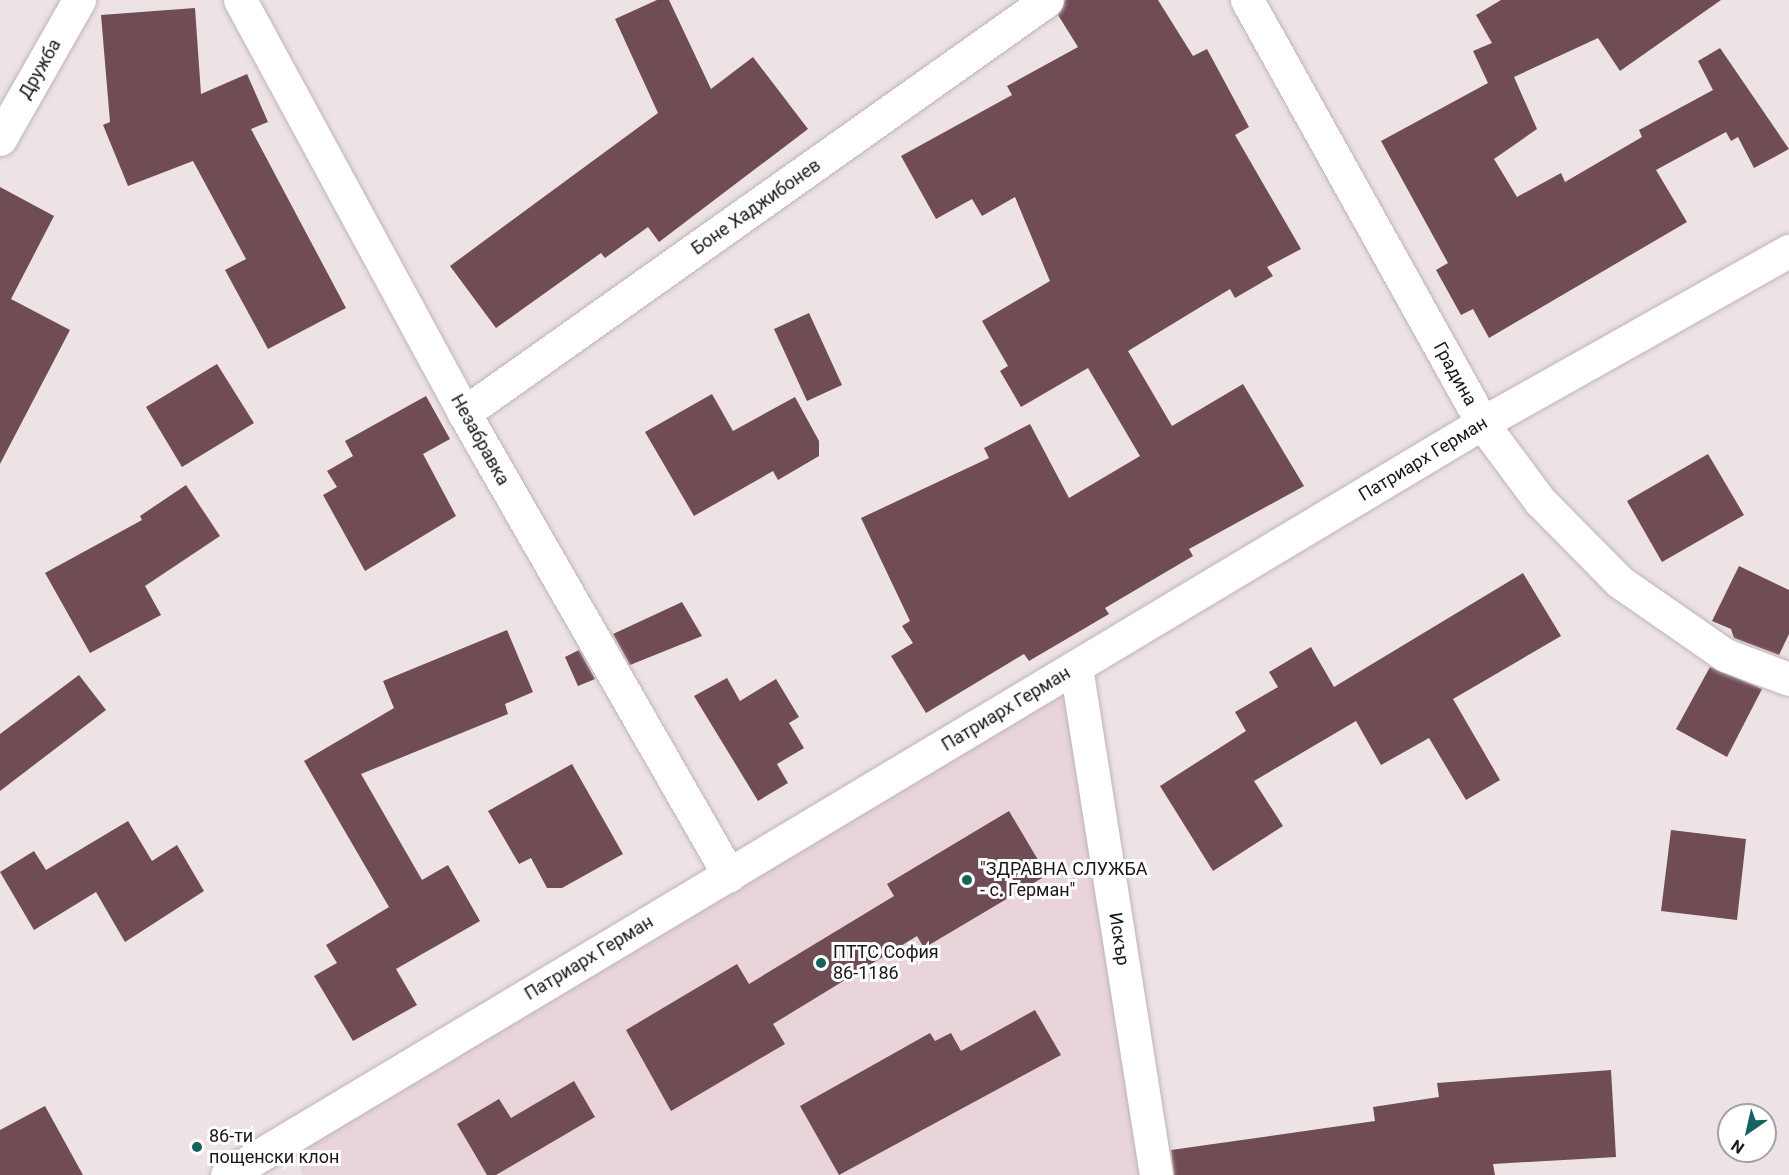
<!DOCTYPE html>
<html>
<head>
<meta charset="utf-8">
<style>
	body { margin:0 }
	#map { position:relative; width:1789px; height:1175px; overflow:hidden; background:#ede2e4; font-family:Roboto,sans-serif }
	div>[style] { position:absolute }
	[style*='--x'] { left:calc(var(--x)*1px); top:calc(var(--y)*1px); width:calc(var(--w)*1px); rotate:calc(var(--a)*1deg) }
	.built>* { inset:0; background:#e8d4d9 }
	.building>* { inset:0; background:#704c55 }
	.roads { filter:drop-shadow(0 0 2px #bfb4b7) drop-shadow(0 0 2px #bfb4b7) }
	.minor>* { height:33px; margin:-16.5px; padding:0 16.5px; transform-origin:16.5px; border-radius:16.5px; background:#fff }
	.tertiary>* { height:33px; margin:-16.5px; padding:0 16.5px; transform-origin:16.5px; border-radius:16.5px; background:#fff }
	.dots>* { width:16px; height:16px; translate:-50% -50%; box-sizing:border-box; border:3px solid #fff; border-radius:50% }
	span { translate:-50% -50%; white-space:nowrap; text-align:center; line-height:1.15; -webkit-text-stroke:6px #fff; paint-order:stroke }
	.street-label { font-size:18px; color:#1a1718 }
	.poi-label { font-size:18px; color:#1a1718 }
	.left { translate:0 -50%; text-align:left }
	.north { position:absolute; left:1717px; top:1103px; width:60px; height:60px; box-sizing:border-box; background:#fff; border:2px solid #a3a2a3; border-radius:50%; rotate:214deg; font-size:16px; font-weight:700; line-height:24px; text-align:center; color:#1a1718 }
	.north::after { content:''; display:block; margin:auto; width:21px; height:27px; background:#15635e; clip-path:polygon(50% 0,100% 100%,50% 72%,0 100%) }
</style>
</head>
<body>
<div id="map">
	<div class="built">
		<div style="clip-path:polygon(1076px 667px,1156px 1175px,303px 1175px,288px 1138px)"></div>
	</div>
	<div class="building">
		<div style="clip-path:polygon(657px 0,669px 0,711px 89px,753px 57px,808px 129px,659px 242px,648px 227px,605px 258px,601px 253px,496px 328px,450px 266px,658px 113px,615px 19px)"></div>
		<div style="clip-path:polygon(1065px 0,1158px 0,1193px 56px,1207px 49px,1249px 127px,1235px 135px,1301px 249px,1267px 267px,1273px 276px,1235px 298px,1230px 289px,1128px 351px,1172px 426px,1243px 384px,1304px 486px,1189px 549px,1193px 556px,1105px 608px,1109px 614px,1029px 661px,1024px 654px,926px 713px,891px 656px,913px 643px,902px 626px,910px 621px,861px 518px,989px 458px,984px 448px,1030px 424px,1069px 498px,1140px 456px,1088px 368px,1021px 407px,1000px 371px,1008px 366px,982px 321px,1050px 281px,1015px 197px,982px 216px,972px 199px,936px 219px,901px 156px,1012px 95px,1007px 86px,1078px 47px,1058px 15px)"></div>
		<div style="clip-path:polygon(1501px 0,1721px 0,1620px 71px,1598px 38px,1514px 77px,1537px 129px,1494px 159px,1517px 197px,1561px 173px,1565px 182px,1642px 137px,1639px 130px,1713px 90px,1698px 61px,1720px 48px,1789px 149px,1754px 168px,1738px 137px,1731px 141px,1726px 132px,1656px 170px,1687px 222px,1489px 338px,1473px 309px,1461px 315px,1436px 270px,1448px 263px,1381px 141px,1488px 83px,1473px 51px,1492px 43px,1476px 15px)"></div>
		<div style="clip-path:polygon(195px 8px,201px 94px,247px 74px,268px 122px,251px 129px,346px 308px,268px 349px,225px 270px,246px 259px,193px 161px,128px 186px,103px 125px,110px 122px,101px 15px)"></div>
		<div style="clip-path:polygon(0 187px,54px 216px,11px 299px,70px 330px,0 464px)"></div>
		<div style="clip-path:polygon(809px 313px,842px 385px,807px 401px,774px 329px)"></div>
		<div style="clip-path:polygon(217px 364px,254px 423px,182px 467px,146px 407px)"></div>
		<div style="clip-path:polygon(712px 394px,733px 431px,795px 397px,819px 441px,819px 456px,778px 480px,773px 471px,694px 516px,645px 432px)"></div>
		<div style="clip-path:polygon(426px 396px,450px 439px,423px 454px,456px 516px,365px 571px,323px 495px,337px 487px,327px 471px,353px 456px,345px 441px)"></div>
		<div style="clip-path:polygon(1708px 454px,1744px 515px,1662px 562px,1627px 501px)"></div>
		<div style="clip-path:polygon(186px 485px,220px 536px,145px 586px,161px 615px,90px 653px,45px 573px,142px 520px,140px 516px)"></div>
		<div style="clip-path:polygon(1739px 566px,1789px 590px,1789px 634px,1779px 655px,1734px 638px,1731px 629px,1712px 621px)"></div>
		<div style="clip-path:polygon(1523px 573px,1561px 636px,1453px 699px,1500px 780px,1466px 800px,1429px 738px,1381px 765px,1356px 721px,1254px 781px,1283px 826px,1213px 871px,1160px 786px,1246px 731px,1235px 712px,1278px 687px,1269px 672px,1311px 647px,1334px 687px)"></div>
		<div style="clip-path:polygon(682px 602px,702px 636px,630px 665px,613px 634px)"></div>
		<div style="clip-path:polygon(507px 630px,533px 692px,505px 704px,508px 714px,361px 774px,422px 880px,448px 865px,480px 921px,396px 969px,417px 1005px,353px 1041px,314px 976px,337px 963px,326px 945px,389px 907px,304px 761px,394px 708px,383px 681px)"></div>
		<div style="clip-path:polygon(579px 650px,595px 679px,578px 686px,565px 657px)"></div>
		<div style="clip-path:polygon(1710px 667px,1762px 689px,1727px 757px,1676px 729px)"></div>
		<div style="clip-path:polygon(79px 675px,106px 710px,0 791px,0 734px)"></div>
		<div style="clip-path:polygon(727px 678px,740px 701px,776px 679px,799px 717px,789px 723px,804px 748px,777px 764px,788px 783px,758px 801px,694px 696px)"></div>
		<div style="clip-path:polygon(572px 764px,623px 854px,562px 888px,547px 888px,531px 858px,519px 864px,488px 811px)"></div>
		<div style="clip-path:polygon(1009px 811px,1047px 875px,924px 948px,917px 936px,773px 1024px,785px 1044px,671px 1111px,626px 1030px,737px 964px,749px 984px,894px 896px,887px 884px)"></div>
		<div style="clip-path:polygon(128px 821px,152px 861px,177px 845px,204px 891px,125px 942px,96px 892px,34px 930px,0 872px,34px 851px,46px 870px)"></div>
		<div style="clip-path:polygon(1671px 830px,1746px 839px,1737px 920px,1661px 911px)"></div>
		<div style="clip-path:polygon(1035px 1010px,1061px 1055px,839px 1175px,800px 1106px,930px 1033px,935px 1041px,951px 1033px,961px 1051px)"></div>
		<div style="clip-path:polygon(1611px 1070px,1616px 1157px,1493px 1164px,1495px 1175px,1174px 1175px,1171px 1150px,1375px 1121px,1373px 1107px,1439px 1097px,1437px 1083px)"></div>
		<div style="clip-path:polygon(574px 1081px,595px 1117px,496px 1175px,487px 1175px,457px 1124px,499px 1099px,511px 1118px)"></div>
		<div style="clip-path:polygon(45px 1106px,83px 1175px,0 1175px,0 1130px)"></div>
	</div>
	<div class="roads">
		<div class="minor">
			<div style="--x:240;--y:0;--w:470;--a:61.5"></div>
			<div style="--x:464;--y:413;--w:533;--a:60.16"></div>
			<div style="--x:1247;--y:0;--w:484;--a:60.9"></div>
			<div style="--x:1482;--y:423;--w:97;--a:53.4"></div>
			<div style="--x:1540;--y:501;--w:114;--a:45.4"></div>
			<div style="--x:1620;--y:582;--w:128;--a:34.8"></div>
			<div style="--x:1725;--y:655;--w:68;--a:20.6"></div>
			<div style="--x:0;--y:139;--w:160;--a:-60.4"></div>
			<div style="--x:464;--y:413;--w:714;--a:-35.31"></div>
			<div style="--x:1076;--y:667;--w:514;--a:81.05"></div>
		</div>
		<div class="tertiary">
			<div style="--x:227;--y:1175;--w:1463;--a:-30.93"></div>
			<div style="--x:1482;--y:423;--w:352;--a:-29.3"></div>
		</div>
	</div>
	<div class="dots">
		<div style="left:967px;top:880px;background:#15635e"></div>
		<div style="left:821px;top:963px;background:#15635e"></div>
		<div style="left:197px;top:1147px;background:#15635e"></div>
	</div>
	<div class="street-label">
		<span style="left:40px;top:69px;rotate:-60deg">Дружба</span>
		<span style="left:756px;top:207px;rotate:-35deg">Боне Хаджибонев</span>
		<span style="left:1455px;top:374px;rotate:61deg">Градина</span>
		<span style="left:480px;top:440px;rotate:61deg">Незабравка</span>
		<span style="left:1423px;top:459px;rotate:-31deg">Патриарх Герман</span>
		<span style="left:1006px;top:709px;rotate:-31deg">Патриарх Герман</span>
		<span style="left:1119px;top:939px;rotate:81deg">Искър</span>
		<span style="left:589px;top:958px;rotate:-31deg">Патриарх Герман</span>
	</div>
	<div class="poi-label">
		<span class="left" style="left:980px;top:880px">"ЗДРАВНА СЛУЖБА<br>- с. Герман"</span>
		<span class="left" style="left:833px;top:963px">ПТТС София<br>86-1186</span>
		<span class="left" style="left:209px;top:1147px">86-ти<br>пощенски клон</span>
	</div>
	<div class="north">N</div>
</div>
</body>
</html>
